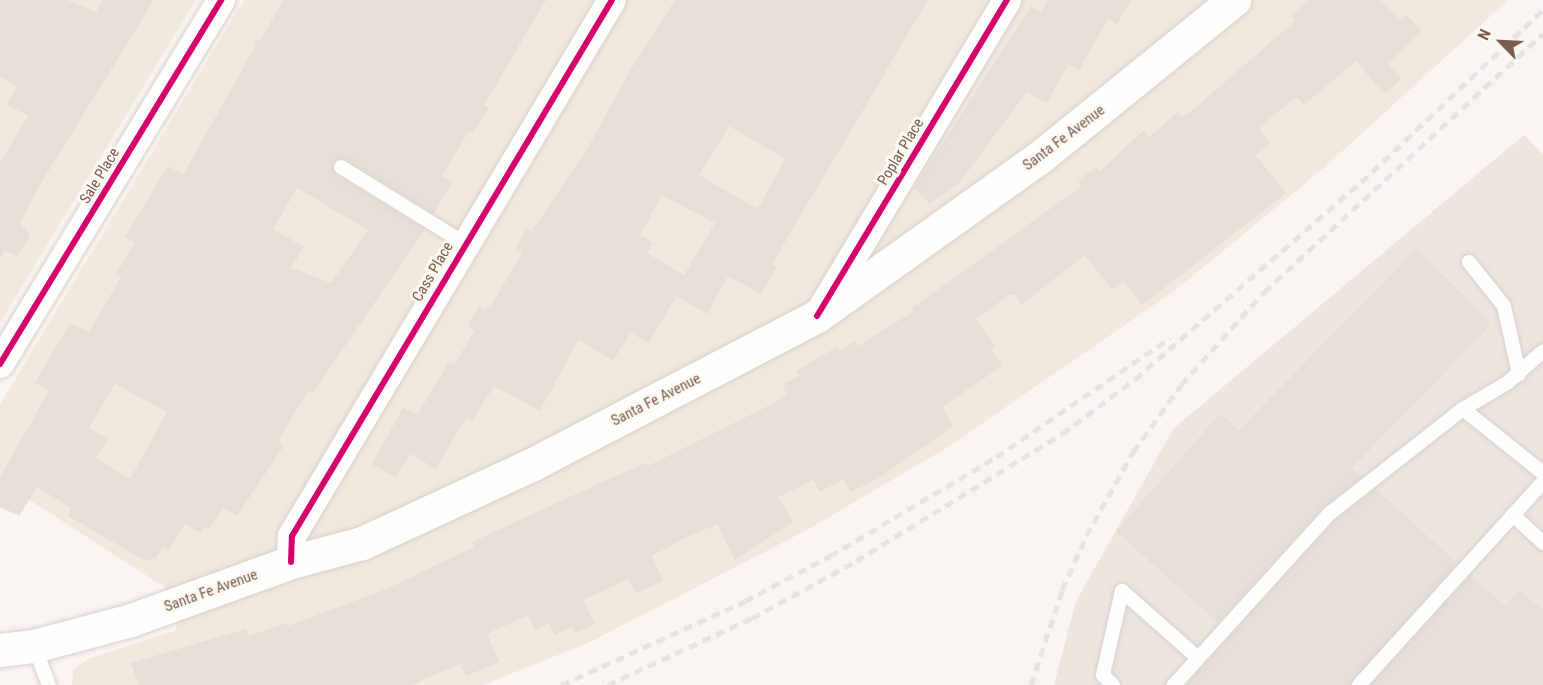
<!DOCTYPE html>
<html>
<head>
<meta charset="utf-8">
<style>
	body { margin:0 }
	#map { position:relative; width:1543px; height:685px; overflow:hidden; background:#f9f5f0; font-family:"Roboto Condensed",sans-serif }
	div>[style] { position:absolute }
	[style*='--x'] { left:calc(var(--x)*1px); top:calc(var(--y)*1px); width:calc(var(--w)*1px); rotate:calc(var(--a)*1deg) }
	.residential>* { inset:0; background:#f2e8de }
	.industrial>* { inset:0; background:#ede5e0 }
	.building>* { inset:0; background:#e6ded7 }
	.roads { filter:drop-shadow(0 0 2px #d7d1cb) drop-shadow(0 0 2px #d7d1cb) }
	.lane>* { height:14px; margin:-7px; padding:0 7px; transform-origin:7px; border-radius:7px; background:#fefefd }
	.street>* { height:28px; margin:-14px; padding:0 14px; transform-origin:14px; border-radius:14px; background:#fefefd }
	.secondary>* { height:33px; margin:-16.5px; padding:0 16.5px; transform-origin:16.5px; border-radius:16.5px; background:#fefefd }
	.rail>* { height:4.5px; margin-top:-2.25px; transform-origin:0; background:repeating-linear-gradient(90deg,#e6e3e7 0 9px,transparent 0 15px) }
	.cycleway>* { height:6px; margin:-3px; padding:0 3px; transform-origin:3px; border-radius:3px; background:#d6006c }
	span { translate:-50% -50%; white-space:nowrap; text-align:center; line-height:1.15; -webkit-text-stroke:6px #fffaf3; paint-order:stroke }
	.street-label { font-size:15px; color:#7a5c4d }
	.north { position:absolute; left:1471px; top:12px; width:60px; height:60px; -webkit-text-stroke:4px #fffaf3; paint-order:stroke; rotate:294deg; font-size:16px; font-weight:700; line-height:24px; text-align:center; color:#7a5c4d }
	.north::after { content:''; display:block; margin:auto; width:21px; height:27px; background:#7a5c4d; clip-path:polygon(50% 0,100% 100%,50% 72%,0 100%) }
</style>
</head>
<body>
<div id="map">
	<div class="residential">
		<div style="clip-path:polygon(0 0,196px 0,0 323px)"></div>
		<div style="clip-path:polygon(244px 0,1508px 0,1325px 167px,1177px 289px,948px 447px,807px 530px,588px 643px,483px 685px,72px 685px,74px 669px,88px 659px,177px 630px,166px 588px,0 481px,0 404px)"></div>
	</div>
	<div class="industrial">
		<div style="clip-path:polygon(1524px 135px,1543px 154px,1543px 685px,1054px 685px,1076px 601px,1174px 428px)"></div>
	</div>
	<div class="building">
		<div style="clip-path:polygon(0 0,67px 0,96px 12px,103px 0,154px 0,38px 188px,20px 223px,30px 236px,17px 257px,5px 250px,0 259px,0 163px,28px 116px,7px 104px,17px 87px,0 76px)"></div>
		<div style="clip-path:polygon(evenodd,284px 0,546px 0,484px 105px,489px 108px,473px 133px,469px 131px,442px 176px,452px 182px,434px 214px,346px 159px,333px 163px,336px 175px,425px 229px,313px 393px,309px 390px,278px 440px,283px 447px,237px 516px,223px 508px,209px 529px,205px 526px,200px 533px,185px 524px,169px 550px,163px 547px,156px 558px,146px 561px,68px 516px,71px 508px,37px 487px,19px 516px,0 507px,0 477px,49px 391px,35px 383px,70px 323px,89px 332px,121px 277px,116px 274px,135px 243px,125px 237px,168px 166px,183px 175px,255px 47px,254px 41px,260px 40px,284px 0,297px 188px,368px 230px,331px 283px,291px 268px,304px 247px,273px 229px,297px 188px,284px 0,115px 384px,167px 412px,130px 479px,96px 458px,108px 439px,89px 428px,115px 384px)"></div>
		<div style="clip-path:polygon(evenodd,675px 0,928px 0,772px 264px,777px 267px,761px 294px,728px 276px,707px 314px,676px 296px,649px 343px,631px 333px,613px 360px,578px 340px,540px 411px,494px 386px,472px 421px,466px 418px,436px 469px,411px 454px,395px 477px,372px 464px,403px 408px,418px 414px,449px 362px,454px 365px,475px 330px,467px 326px,479px 306px,485px 310px,492px 304px,522px 253px,515px 249px,526px 229px,531px 232px,586px 151px,631px 69px,675px 0,729px 126px,785px 159px,758px 209px,699px 175px,729px 126px,675px 0,662px 195px,715px 223px,684px 275px,647px 253px,653px 243px,640px 235px,662px 195px)"></div>
		<div style="clip-path:polygon(1048px 0,1131px 0,1117px 24px,1108px 19px,1079px 70px,1068px 64px,1047px 103px,1027px 92px,959px 183px,930px 204px,914px 188px,1031px 6px,1041px 12px)"></div>
		<div style="clip-path:polygon(1310px 0,1380px 0,1400px 20px,1406px 15px,1421px 30px,1388px 64px,1401px 79px,1384px 94px,1356px 61px,1304px 105px,1296px 97px,1259px 128px,1270px 142px,1255px 155px,1286px 193px,1142px 305px,1124px 281px,1112px 290px,1085px 255px,1021px 305px,1015px 295px,1009px 295px,976px 319px,996px 347px,991px 350px,1002px 366px,942px 407px,953px 426px,879px 478px,851px 492px,843px 479px,820px 492px,813px 480px,778px 497px,793px 522px,735px 560px,717px 524px,683px 539px,652px 556px,663px 581px,636px 593px,629px 579px,583px 600px,595px 624px,575px 633px,572px 627px,555px 635px,549px 623px,535px 630px,528px 615px,487px 634px,499px 662px,466px 676px,461px 664px,409px 685px,139px 685px,131px 663px,246px 629px,248px 636px,287px 623px,288px 626px,384px 590px,474px 547px,472px 542px,611px 478px,646px 463px,648px 466px,774px 403px,787px 396px,783px 384px,799px 376px,796px 371px,837px 347px,840px 351px,855px 341px,858px 346px,914px 311px,912px 308px,1082px 186px,1078px 181px,1096px 167px,1100px 171px,1144px 130px,1149px 137px,1178px 112px,1182px 117px,1189px 113px,1295px 21px,1291px 16px)"></div>
		<div style="clip-path:polygon(1416px 249px,1490px 321px,1486px 330px,1352px 468px,1362px 477px,1322px 508px,1218px 623px,1116px 531px,1220px 414px,1239px 430px)"></div>
		<div style="clip-path:polygon(1376px 489px,1457px 563px,1350px 685px,1186px 685px,1335px 521px)"></div>
		<div style="clip-path:polygon(1471px 575px,1505px 606px,1520px 590px,1543px 610px,1543px 685px,1371px 685px)"></div>
	</div>
	<div class="roads">
		<div class="lane">
			<div style="--x:341;--y:167;--w:145;--a:31.7"></div>
			<div style="--x:1469;--y:262;--w:56;--a:51.5"></div>
			<div style="--x:1504;--y:306;--w:70;--a:77.6"></div>
			<div style="--x:1463;--y:409;--w:51;--a:-30.6"></div>
			<div style="--x:1507;--y:383;--w:48;--a:-41.6"></div>
			<div style="--x:1513;--y:515;--w:41;--a:43"></div>
			<div style="--x:34;--y:646;--w:42;--a:69"></div>
			<div style="--x:1113;--y:685;--w:14;--a:-135"></div>
			<div style="--x:1103;--y:675;--w:86;--a:-77.3"></div>
			<div style="--x:1122;--y:591;--w:101;--a:41.4"></div>
			<div style="--x:1174;--y:685;--w:231;--a:-47.8"></div>
			<div style="--x:1329;--y:514;--w:170;--a:-38.1"></div>
			<div style="--x:1463;--y:409;--w:102;--a:38.7"></div>
			<div style="--x:1359;--y:685;--w:274;--a:-47.8"></div>
		</div>
		<div class="street">
			<div style="--x:818;--y:315;--w:367;--a:-59"></div>
			<div style="--x:0;--y:364;--w:426;--a:-58.7"></div>
			<div style="--x:291;--y:562;--w:26;--a:-88"></div>
			<div style="--x:292;--y:536;--w:624;--a:-59.16"></div>
		</div>
		<div class="secondary">
			<div style="--x:0;--y:650;--w:34;--a:-7"></div>
			<div style="--x:34;--y:646;--w:100;--a:-15"></div>
			<div style="--x:131;--y:620;--w:170;--a:-19.9"></div>
			<div style="--x:291;--y:562;--w:73;--a:-15"></div>
			<div style="--x:362;--y:543;--w:186;--a:-24.8"></div>
			<div style="--x:531;--y:465;--w:322;--a:-27.5"></div>
			<div style="--x:817;--y:316;--w:274;--a:-35.5"></div>
			<div style="--x:1040;--y:157;--w:250;--a:-39"></div>
		</div>
	</div>
	<div class="rail">
		<div style="--x:561;--y:685;--w:202;--a:-24.5"></div>
		<div style="--x:745;--y:601;--w:96;--a:-27.9"></div>
		<div style="--x:830;--y:556;--w:193;--a:-30.8"></div>
		<div style="--x:996;--y:457;--w:211;--a:-34.4"></div>
		<div style="--x:607;--y:685;--w:160;--a:-24.8"></div>
		<div style="--x:752;--y:618;--w:119;--a:-28.7"></div>
		<div style="--x:856;--y:561;--w:242;--a:-31.7"></div>
		<div style="--x:1062;--y:434;--w:91;--a:-37"></div>
		<div style="--x:1135;--y:379;--w:315;--a:-41.1"></div>
		<div style="--x:1372;--y:172;--w:236;--a:-43.5"></div>
		<div style="--x:1031;--y:685;--w:100;--a:-71.9"></div>
		<div style="--x:1062;--y:590;--w:59;--a:-66"></div>
		<div style="--x:1086;--y:536;--w:96;--a:-60.8"></div>
		<div style="--x:1133;--y:452;--w:82;--a:-54.4"></div>
		<div style="--x:1181;--y:385;--w:125;--a:-48.3"></div>
		<div style="--x:1264;--y:292;--w:380;--a:-42.8"></div>
	</div>
	<div class="cycleway">
		<div style="--x:817;--y:316;--w:369;--a:-59"></div>
		<div style="--x:0;--y:364;--w:426;--a:-58.7"></div>
		<div style="--x:291;--y:562;--w:26;--a:-88"></div>
		<div style="--x:292;--y:536;--w:624;--a:-59.16"></div>
	</div>
	<div class="street-label">
		<span style="left:1064px;top:138px;rotate:-37deg">Santa Fe Avenue</span>
		<span style="left:901px;top:152px;rotate:-59deg">Poplar Place</span>
		<span style="left:100px;top:176px;rotate:-59deg">Sale Place</span>
		<span style="left:433px;top:272px;rotate:-60deg">Cass Place</span>
		<span style="left:656px;top:400px;rotate:-27deg">Santa Fe Avenue</span>
		<span style="left:211px;top:591px;rotate:-20deg">Santa Fe Avenue</span>
	</div>
	<div class="north">N</div>
</div>
</body>
</html>
